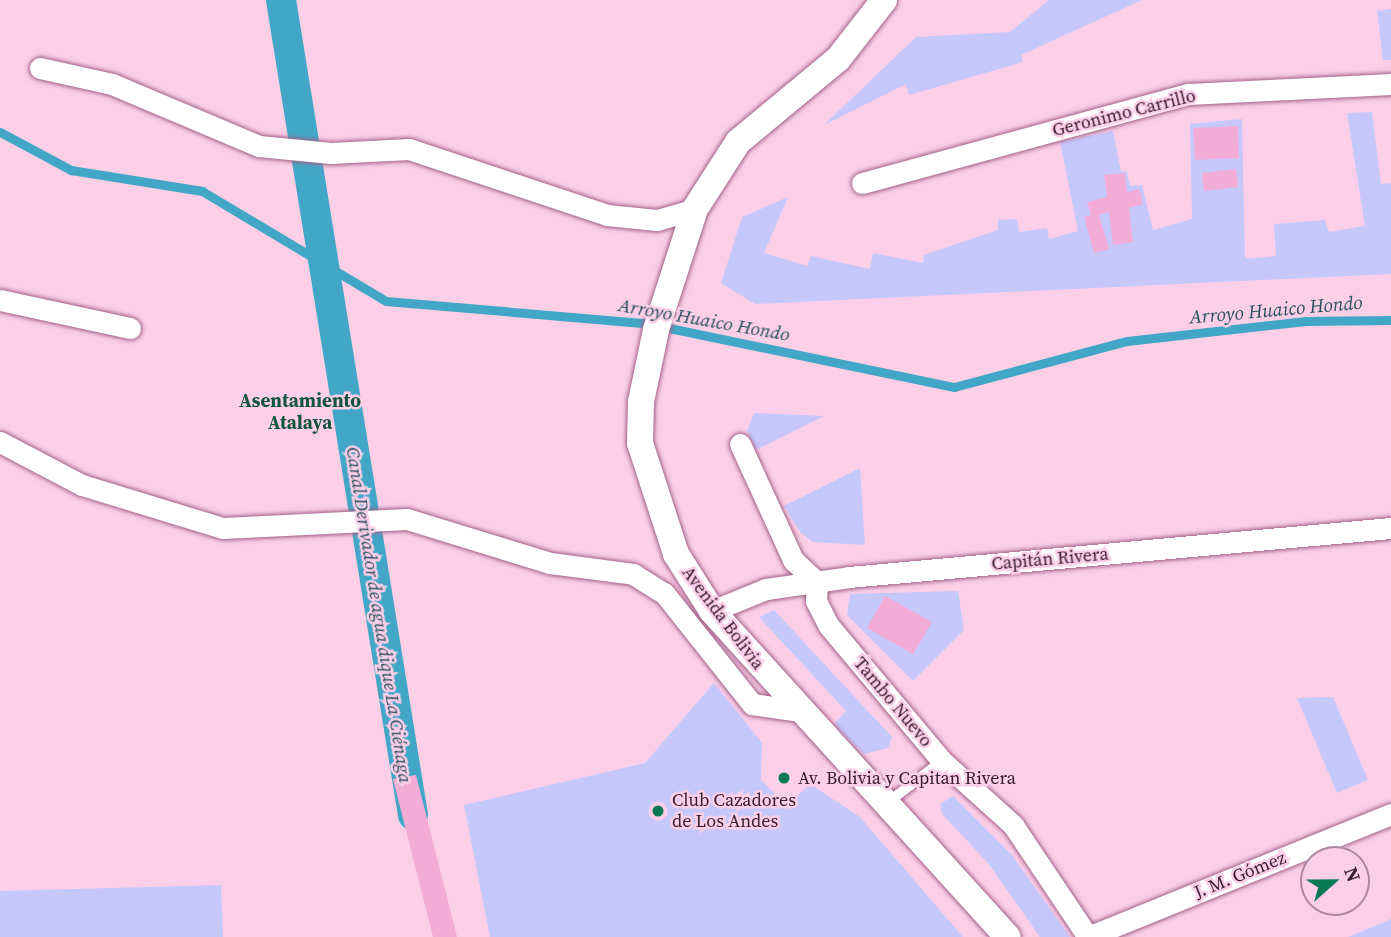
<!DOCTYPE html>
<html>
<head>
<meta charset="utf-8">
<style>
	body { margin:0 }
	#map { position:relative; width:1391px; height:937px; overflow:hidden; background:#fbcfe8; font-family:"Source Serif 4",serif }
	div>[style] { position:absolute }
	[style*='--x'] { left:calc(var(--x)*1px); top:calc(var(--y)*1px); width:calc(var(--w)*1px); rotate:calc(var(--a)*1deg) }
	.green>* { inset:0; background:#c6c8fc }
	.stream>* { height:9px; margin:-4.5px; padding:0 4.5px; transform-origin:4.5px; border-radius:4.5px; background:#42a7c7 }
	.canal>* { height:30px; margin:-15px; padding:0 15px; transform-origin:15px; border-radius:15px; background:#42a7c7 }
	.building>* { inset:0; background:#f2acd6 }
	.roads { filter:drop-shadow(0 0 2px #a26289) drop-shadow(0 0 2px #a26289) }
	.service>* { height:10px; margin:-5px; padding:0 5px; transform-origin:5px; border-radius:5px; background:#fff }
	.minor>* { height:21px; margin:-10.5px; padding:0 10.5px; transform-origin:10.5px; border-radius:10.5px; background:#fff }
	.tertiary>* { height:26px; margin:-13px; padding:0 13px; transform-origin:13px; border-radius:13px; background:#fff }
	.dots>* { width:19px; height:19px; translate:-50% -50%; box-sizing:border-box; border:4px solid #fbcfe8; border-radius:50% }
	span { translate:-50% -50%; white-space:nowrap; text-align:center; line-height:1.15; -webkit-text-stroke:5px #fbcfe8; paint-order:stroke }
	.street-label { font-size:18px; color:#381e2e }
	.poi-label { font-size:18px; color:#381e2e }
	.left { translate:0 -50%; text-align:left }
	.water-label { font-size:19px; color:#285261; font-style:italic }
	.neighbourhood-label { font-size:19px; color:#11563c; font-weight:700 }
	.north { position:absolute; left:1300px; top:846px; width:70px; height:70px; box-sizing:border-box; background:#fbcfe8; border:2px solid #ad889e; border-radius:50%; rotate:69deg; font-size:19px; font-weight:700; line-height:28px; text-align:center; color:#381e2e }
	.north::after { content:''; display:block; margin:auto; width:24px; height:32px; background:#097954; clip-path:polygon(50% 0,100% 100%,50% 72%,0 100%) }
</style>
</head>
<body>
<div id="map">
	<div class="green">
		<div style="clip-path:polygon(1049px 0,1142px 0,1021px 55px,1023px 62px,909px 95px,906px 84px,824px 125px,916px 37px,1010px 32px)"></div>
		<div style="clip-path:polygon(1391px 9px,1391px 60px,1383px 60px,1377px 11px)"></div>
		<div style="clip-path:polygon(1372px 112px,1381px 184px,1391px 183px,1391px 274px,755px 304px,721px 283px,742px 217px,788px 197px,764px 253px,807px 266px,811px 256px,870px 269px,873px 253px,923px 263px,924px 255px,998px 230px,998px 220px,1017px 219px,1019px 232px,1047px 228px,1049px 239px,1078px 231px,1060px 142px,1113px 131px,1121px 171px,1127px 172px,1130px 186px,1142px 185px,1153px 230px,1192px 219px,1190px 124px,1242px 119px,1245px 259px,1276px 256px,1274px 224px,1325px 220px,1329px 232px,1365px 226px,1347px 113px)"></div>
		<div style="clip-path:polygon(754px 413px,824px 416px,756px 450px,747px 431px)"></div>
		<div style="clip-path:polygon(860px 468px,865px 545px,813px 542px,801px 533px,784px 506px)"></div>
		<div style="clip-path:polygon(958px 591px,964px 630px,913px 681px,847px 615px,850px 594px)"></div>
		<div style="clip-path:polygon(774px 610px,892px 737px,888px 748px,864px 754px,838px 729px,835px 723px,846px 711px,759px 617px)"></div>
		<div style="clip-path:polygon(714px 683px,762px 743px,761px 780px,787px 806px,810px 784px,860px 817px,963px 937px,490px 937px,464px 805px,645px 763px)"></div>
		<div style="clip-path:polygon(1333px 697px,1368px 780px,1337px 793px,1297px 698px)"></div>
		<div style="clip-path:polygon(953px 796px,1011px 854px,1070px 937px,1040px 937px,988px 863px,942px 814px,940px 804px)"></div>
		<div style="clip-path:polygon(221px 885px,223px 937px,0 937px,0 891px)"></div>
		<div style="clip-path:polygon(1391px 919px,1391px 937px,1348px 937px,1382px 923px)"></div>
	</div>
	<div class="stream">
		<div style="--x:0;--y:132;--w:81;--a:28.2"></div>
		<div style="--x:71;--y:170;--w:133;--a:9.1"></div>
		<div style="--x:202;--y:191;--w:214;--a:30.9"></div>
		<div style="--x:386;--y:301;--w:260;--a:4.9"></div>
		<div style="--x:645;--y:323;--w:316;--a:11.7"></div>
		<div style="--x:954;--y:387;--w:179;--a:-14.9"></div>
		<div style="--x:1127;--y:341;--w:180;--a:-6.4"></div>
		<div style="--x:1306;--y:321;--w:85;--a:-0.7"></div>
	</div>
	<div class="canal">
		<div style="--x:281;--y:0;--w:826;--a:80.8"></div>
	</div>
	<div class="building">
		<div style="clip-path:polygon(1238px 126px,1239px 158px,1195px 160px,1193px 128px)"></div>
		<div style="clip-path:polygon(1236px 169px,1238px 187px,1204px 191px,1202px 173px)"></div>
		<div style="clip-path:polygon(1125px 173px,1127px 192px,1139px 189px,1143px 204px,1129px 208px,1133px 242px,1113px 245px,1109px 212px,1099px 215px,1109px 249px,1094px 253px,1084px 217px,1091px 215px,1087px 202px,1107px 197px,1104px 175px)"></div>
		<div style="clip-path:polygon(885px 596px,932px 622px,913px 654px,867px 628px)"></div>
		<div style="clip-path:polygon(416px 775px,457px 937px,433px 937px,393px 779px)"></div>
	</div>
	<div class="roads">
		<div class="service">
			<div style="--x:887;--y:803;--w:69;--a:-37.4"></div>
		</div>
		<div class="minor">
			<div style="--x:40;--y:68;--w:74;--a:12.5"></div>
			<div style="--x:112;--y:84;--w:160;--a:22.9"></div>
			<div style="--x:259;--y:146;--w:72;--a:5.6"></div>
			<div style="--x:331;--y:153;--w:78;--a:-2.9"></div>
			<div style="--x:409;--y:149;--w:209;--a:18.4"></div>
			<div style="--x:607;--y:215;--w:50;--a:5.7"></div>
			<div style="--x:657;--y:220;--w:40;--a:-16"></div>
			<div style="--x:862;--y:183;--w:338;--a:-15.3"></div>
			<div style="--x:1188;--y:94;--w:203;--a:-2.8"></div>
			<div style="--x:0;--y:300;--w:133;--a:12.2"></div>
			<div style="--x:0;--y:442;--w:93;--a:27.7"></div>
			<div style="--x:82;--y:485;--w:147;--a:17"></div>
			<div style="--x:223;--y:528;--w:184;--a:-2.8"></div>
			<div style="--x:407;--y:519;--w:150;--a:17.1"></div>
			<div style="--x:550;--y:563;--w:84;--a:7.5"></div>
			<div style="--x:633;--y:574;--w:36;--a:32"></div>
			<div style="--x:664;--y:593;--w:142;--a:51.6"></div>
			<div style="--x:752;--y:704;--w:49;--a:8.3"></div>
			<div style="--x:740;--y:444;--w:128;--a:65.4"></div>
			<div style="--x:793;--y:560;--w:33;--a:43"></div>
			<div style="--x:817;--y:582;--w:19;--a:93"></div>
			<div style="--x:816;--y:601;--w:28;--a:63"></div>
			<div style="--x:829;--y:626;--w:176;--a:50.1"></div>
			<div style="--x:942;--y:761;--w:96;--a:42"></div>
			<div style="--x:1013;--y:825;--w:135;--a:56.2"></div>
			<div style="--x:712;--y:611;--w:58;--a:-22.2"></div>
			<div style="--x:766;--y:589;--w:84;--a:-8.2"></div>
			<div style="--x:849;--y:577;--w:544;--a:-5.17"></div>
			<div style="--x:1088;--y:937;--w:327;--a:-22.1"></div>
		</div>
		<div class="tertiary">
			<div style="--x:884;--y:0;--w:75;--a:127.9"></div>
			<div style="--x:838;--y:59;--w:130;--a:140.3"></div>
			<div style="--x:738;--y:142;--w:80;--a:122.7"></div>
			<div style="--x:695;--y:209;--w:127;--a:107.9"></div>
			<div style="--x:656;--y:330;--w:74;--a:101.8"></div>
			<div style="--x:641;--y:402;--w:41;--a:91.4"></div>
			<div style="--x:640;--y:443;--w:117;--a:72"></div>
			<div style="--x:676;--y:554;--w:67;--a:57.7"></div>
			<div style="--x:712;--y:611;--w:440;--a:47.8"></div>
		</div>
	</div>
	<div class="dots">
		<div style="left:784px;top:778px;background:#097954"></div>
		<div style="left:658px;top:811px;background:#097954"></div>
	</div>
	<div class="street-label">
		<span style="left:1124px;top:113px;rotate:-14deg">Geronimo Carrillo</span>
		<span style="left:1050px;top:559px;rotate:-5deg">Capitán Rivera</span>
		<span style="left:723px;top:618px;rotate:53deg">Avenida Bolivia</span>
		<span style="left:893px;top:702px;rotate:50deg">Tambo Nuevo</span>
		<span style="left:1240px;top:875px;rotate:-22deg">J. M. Gómez</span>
	</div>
	<div class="poi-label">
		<span class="left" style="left:798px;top:778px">Av. Bolivia y Capitan Rivera</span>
		<span class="left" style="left:672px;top:811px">Club Cazadores<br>de Los Andes</span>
	</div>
	<div class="water-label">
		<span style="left:1276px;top:310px;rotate:-5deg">Arroyo Huaico Hondo</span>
		<span style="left:704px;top:320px;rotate:10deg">Arroyo Huaico Hondo</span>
		<span style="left:379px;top:615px;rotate:81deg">Canal Derivador de agua dique La Ciénaga</span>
	</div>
	<div class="neighbourhood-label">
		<span style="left:300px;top:412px">Asentamiento<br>Atalaya</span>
	</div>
	<div class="north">N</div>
</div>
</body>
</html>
